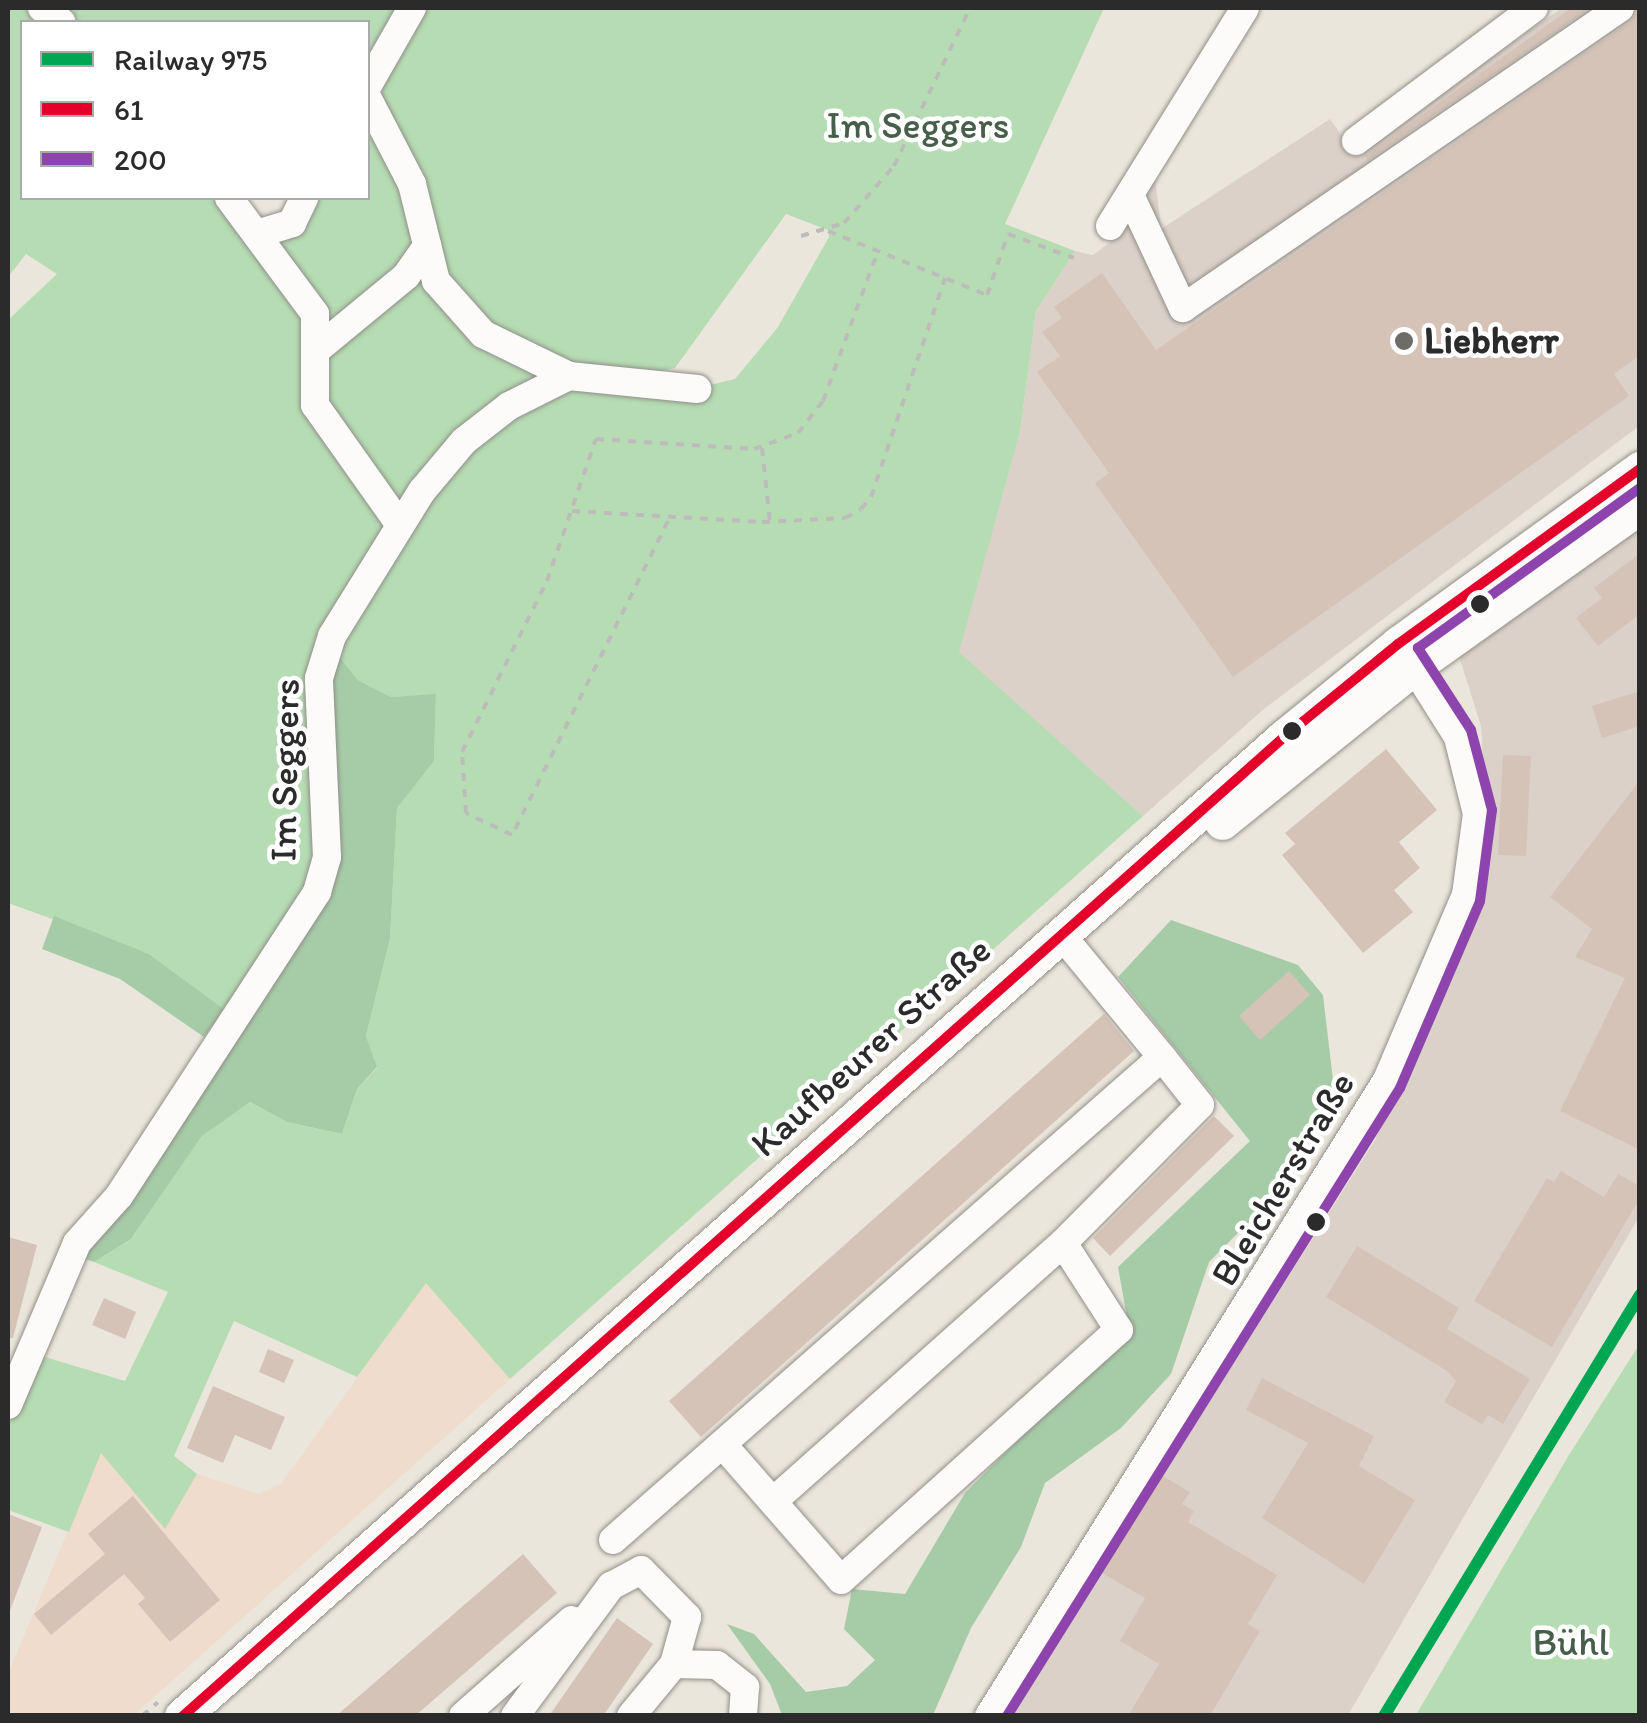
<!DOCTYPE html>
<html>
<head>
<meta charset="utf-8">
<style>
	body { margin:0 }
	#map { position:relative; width:1647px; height:1723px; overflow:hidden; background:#ebe6db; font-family:Itim,sans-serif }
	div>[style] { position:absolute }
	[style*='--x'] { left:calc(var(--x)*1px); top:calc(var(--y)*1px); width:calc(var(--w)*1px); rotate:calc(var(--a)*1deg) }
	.built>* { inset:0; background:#efdccc }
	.industrial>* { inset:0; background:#dcd1c9 }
	.green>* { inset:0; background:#b5dcb3 }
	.forest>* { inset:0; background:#a6cca7 }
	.building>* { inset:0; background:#d5c3b8 }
	.path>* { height:4px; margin-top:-2px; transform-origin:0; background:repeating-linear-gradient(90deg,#bdbcbb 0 8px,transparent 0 16px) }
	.roads { filter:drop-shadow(0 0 2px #918f89) drop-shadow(0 0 2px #918f89) }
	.minor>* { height:28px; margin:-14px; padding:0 14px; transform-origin:14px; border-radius:14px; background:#fcfbfa }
	.major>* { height:35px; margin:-17.5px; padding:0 17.5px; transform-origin:17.5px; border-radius:17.5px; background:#fcfbfa }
	.bus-1>* { height:10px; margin:-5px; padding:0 5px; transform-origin:5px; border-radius:5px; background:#e4002b }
	.bus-2>* { height:10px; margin:-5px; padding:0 5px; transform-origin:5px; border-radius:5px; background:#8e44ad }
	.rail-1>* { height:12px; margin:-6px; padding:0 6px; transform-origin:6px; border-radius:6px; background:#00a651 }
	.dots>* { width:28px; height:28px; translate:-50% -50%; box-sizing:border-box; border:5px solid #fff; border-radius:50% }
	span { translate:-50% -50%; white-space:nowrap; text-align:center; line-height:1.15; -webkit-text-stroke:9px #fff; paint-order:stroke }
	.park-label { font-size:38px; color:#475e4a }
	.poi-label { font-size:38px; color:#2b2b2b; font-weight:700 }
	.left { translate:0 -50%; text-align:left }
	.street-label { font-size:38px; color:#2b2b2b }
	.frame { position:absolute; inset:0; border:10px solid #2b2b2b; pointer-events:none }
	.legend { position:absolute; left:20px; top:20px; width:350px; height:180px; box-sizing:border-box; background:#fff; border:2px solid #aaa; margin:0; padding:12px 18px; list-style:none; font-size:30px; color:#2b2b2b }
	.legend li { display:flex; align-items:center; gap:20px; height:50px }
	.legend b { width:50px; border:2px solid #aaa }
</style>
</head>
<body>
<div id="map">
	<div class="built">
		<div style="clip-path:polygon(426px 1282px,510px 1379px,134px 1715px,8px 1716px,8px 1674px,101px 1452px,164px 1528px,197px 1474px,259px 1494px,281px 1484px)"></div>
	</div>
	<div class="industrial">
		<div style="clip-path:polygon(1562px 8px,1639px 8px,1639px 426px,1264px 709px,1143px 816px,958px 652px,1020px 432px,1036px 311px,1075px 251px,1093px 255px,1120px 235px,1155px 178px,1161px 229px,1330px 119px,1354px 153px)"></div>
		<div style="clip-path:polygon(1639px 529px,1639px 1217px,1348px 1715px,1010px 1716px,1375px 1140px,1475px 913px,1487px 831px,1481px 726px,1458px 653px)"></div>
	</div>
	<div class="green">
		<div style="clip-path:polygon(8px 8px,27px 8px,46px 22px,22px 22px,22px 198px,219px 198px,307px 318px,306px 381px,390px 525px,327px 632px,315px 859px,306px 889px,224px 1009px,149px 954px,8px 903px,8px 320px,57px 274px,26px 254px,8px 277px)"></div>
		<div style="clip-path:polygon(55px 8px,400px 8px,368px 66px,368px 22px,74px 22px)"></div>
		<div style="clip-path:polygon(420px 8px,1104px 8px,1005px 224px,1075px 251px,1036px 311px,1020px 432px,959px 652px,1143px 816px,510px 1379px,426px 1283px,357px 1377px,234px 1321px,174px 1456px,197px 1474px,165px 1529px,101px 1453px,69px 1532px,8px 1510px,8px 1426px,35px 1354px,125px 1381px,168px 1292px,94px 1262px,131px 1239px,202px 1136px,225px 1119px,250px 1102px,287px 1122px,342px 1134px,357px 1089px,377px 1068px,366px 1036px,390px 939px,397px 807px,434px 761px,436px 695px,391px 697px,358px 680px,334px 650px,426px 495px,514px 413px,580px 385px,698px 388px,735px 379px,778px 327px,829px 237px,828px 230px,786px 214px,675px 368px,653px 373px,571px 366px,488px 328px,442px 277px,382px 94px,385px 68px)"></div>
		<div style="clip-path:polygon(368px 116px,413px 221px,412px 247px,405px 263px,328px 323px,280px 251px,281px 241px,298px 229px,311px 198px,368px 198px)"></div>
		<div style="clip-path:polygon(424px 271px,543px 371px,408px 502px,398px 500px,334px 427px,324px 382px,329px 356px)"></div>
		<div style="clip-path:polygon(1639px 1345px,1639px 1715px,1416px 1715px,1569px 1455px)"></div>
	</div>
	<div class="forest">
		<div style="clip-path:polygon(334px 650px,358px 680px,391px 697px,436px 694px,434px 761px,397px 808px,390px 939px,366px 1036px,377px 1067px,357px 1089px,342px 1134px,287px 1122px,250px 1102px,202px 1136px,131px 1239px,94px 1262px,76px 1256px,322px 896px,323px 709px)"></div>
		<div style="clip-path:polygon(54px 916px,149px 954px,224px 1009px,204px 1037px,120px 979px,42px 949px)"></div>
		<div style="clip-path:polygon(1171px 920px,1298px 965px,1323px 995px,1337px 1114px,1282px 1189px,1209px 1262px,1171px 1374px,1121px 1428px,1045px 1483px,1021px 1547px,971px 1628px,933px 1715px,782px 1715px,770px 1684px,727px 1624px,754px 1634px,806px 1692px,847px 1686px,875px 1660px,844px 1629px,852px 1589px,905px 1594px,965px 1493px,1129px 1329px,1118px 1267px,1250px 1141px,1118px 977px)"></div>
	</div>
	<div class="building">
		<div style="clip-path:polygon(1571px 8px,1590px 8px,1368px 160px,1365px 156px)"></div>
		<div style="clip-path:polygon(1640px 8px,1640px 355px,1614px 374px,1629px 396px,1233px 677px,1095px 483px,1109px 473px,1037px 372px,1060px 356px,1042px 332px,1062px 318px,1054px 307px,1102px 273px,1156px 350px,1630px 22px)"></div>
		<div style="clip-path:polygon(1640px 553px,1640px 614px,1598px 646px,1576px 618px,1602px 598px,1594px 588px)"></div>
		<div style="clip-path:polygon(1640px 691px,1640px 726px,1602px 738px,1592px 706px)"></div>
		<div style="clip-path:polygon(1386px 749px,1437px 810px,1399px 842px,1420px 868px,1394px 890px,1413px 912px,1363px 953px,1282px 855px,1295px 844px,1285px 833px)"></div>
		<div style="clip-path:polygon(1503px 755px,1531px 756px,1526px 856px,1498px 855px)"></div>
		<div style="clip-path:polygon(1640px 780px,1640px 1150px,1560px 1111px,1625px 978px,1575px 957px,1592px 929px,1550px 897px)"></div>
		<div style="clip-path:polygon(1289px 971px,1310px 995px,1260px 1040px,1239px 1016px)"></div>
		<div style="clip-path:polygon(1104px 1014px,1134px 1051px,701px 1437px,669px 1401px)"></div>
		<div style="clip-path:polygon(1214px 1116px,1234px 1136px,1110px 1256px,1093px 1238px)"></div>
		<div style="clip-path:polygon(1561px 1171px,1604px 1197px,1618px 1174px,1640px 1186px,1640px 1198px,1552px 1347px,1474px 1301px,1547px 1178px,1554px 1182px)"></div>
		<div style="clip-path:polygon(8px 1237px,37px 1245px,13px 1338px,8px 1338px)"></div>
		<div style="clip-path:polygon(1357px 1246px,1459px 1308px,1447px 1329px,1530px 1379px,1503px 1424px,1488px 1415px,1482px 1424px,1444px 1402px,1456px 1381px,1447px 1371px,1326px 1297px)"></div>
		<div style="clip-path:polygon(104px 1298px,136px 1312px,125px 1339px,92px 1325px)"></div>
		<div style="clip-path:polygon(268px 1349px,294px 1360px,284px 1383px,259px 1372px)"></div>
		<div style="clip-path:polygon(1262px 1378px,1374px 1436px,1359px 1466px,1415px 1500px,1364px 1584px,1262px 1518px,1308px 1443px,1246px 1410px)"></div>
		<div style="clip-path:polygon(213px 1386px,285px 1417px,271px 1450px,235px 1435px,223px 1463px,187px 1448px)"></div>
		<div style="clip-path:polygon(1161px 1475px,1190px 1492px,1182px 1504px,1194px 1511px,1188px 1522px,1277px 1575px,1248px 1624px,1260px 1631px,1210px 1716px,1128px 1716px,1159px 1664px,1120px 1641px,1145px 1598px,1102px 1573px)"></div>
		<div style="clip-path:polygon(133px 1496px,220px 1600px,170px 1642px,138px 1604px,145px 1598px,124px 1574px,51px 1635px,34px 1614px,105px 1554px,88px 1534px)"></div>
		<div style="clip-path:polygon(8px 1514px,42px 1527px,9px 1613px,8px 1613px)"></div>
		<div style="clip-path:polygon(523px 1554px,557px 1593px,415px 1716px,336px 1716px)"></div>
		<div style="clip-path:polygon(617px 1618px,653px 1644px,603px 1716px,549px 1716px)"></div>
	</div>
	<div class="path">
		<div style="--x:828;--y:231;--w:171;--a:21.9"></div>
		<div style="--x:987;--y:295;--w:65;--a:-71"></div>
		<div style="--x:1008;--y:234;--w:70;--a:20"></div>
		<div style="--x:801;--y:236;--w:45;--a:-16.8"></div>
		<div style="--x:844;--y:223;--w:76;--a:-48.7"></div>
		<div style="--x:894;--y:166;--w:175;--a:-64.3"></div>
		<div style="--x:762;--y:448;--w:74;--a:83.8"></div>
		<div style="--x:572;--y:511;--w:190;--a:3.3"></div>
		<div style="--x:762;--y:522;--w:83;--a:-2.8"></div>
		<div style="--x:845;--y:518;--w:18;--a:-29"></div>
		<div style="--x:861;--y:509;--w:16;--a:-50"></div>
		<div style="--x:871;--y:497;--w:231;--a:-71.3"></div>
		<div style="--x:668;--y:521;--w:351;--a:116.4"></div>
		<div style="--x:512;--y:835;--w:51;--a:-154.4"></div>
		<div style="--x:466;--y:813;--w:61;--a:-93.8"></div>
		<div style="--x:462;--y:752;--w:191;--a:-63.6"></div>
		<div style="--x:547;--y:581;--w:150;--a:-71"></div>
		<div style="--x:596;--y:439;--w:158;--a:3.6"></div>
		<div style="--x:754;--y:449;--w:47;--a:-20"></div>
		<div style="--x:798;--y:433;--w:41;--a:-52"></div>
		<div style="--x:823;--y:401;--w:160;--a:-69.9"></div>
		<div style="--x:142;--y:1716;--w:21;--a:-41"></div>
	</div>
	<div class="roads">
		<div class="minor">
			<div style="--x:42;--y:8;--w:24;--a:36"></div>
			<div style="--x:368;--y:85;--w:89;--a:-60.3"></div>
			<div style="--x:368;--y:99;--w:96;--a:62.6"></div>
			<div style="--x:412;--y:184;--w:100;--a:76.1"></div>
			<div style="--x:436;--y:281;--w:71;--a:48.4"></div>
			<div style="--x:483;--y:334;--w:96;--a:26"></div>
			<div style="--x:1356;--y:141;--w:222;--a:-36.8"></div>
			<div style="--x:1130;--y:195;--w:125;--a:64.9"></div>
			<div style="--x:1183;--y:308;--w:530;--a:-34.47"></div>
			<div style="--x:229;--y:198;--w:144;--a:53.4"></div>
			<div style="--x:315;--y:314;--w:91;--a:90"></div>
			<div style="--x:315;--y:405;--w:147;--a:54.7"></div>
			<div style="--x:1110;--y:226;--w:256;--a:-58.2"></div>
			<div style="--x:257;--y:234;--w:37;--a:-17"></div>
			<div style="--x:292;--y:223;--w:28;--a:-64"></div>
			<div style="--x:320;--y:347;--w:112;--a:-39.5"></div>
			<div style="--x:406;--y:276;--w:37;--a:-55"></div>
			<div style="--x:1063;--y:1243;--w:194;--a:-45.2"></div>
			<div style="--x:1200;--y:1105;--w:61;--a:-128.4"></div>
			<div style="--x:8;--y:1405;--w:176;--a:-66.9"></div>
			<div style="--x:77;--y:1243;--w:63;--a:-48.2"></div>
			<div style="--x:119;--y:1196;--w:363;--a:-56.9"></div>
			<div style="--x:317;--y:892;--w:36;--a:-74"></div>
			<div style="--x:327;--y:857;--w:179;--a:-92.6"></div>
			<div style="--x:319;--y:678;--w:44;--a:-72.8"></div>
			<div style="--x:332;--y:636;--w:171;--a:-58.2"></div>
			<div style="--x:422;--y:491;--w:65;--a:-50"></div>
			<div style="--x:464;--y:441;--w:57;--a:-37.9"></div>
			<div style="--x:509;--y:406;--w:67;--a:-26.6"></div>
			<div style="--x:569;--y:376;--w:129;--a:5.8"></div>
			<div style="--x:723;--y:1445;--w:179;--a:48.8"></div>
			<div style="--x:841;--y:1580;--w:374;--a:-42"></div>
			<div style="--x:1119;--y:1330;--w:103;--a:-122.8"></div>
			<div style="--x:1063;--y:1243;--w:388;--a:138.3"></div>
			<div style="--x:613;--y:1540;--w:731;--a:-41.34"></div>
			<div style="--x:1162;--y:1057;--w:141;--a:-129.5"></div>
			<div style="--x:463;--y:1716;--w:145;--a:-41.4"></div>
			<div style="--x:515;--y:1716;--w:162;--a:-53.6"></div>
			<div style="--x:611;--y:1586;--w:34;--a:-28"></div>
			<div style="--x:641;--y:1570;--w:66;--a:45.6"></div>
			<div style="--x:687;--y:1617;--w:49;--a:105.5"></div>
			<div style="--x:631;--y:1716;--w:67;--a:-50.4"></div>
			<div style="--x:674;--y:1664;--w:43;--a:1.3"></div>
			<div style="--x:717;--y:1665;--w:36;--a:38"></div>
			<div style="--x:745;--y:1687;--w:29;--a:94"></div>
			<div style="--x:989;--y:1716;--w:750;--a:-57.96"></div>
			<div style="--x:1387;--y:1080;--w:201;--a:-66.9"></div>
			<div style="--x:1466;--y:895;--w:82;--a:-82.3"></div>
			<div style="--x:1477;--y:814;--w:79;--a:-103.9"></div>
			<div style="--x:1458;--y:737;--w:99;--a:-122.2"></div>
		</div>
		<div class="major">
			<div style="--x:1222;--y:822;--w:248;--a:-38.9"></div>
			<div style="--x:1415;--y:666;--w:276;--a:-35.4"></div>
			<div style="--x:182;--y:1716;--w:1474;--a:-41.62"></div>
			<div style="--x:1284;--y:737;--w:147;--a:-39.2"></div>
			<div style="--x:1398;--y:644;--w:299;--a:-35.9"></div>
		</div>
	</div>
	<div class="bus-1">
		<div style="--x:183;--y:1716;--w:1473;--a:-41.64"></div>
		<div style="--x:1284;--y:737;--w:147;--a:-39.2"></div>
		<div style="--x:1398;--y:644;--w:299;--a:-35.9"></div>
	</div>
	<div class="bus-2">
		<div style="--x:1007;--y:1716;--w:741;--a:-57.96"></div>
		<div style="--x:1400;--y:1088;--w:203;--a:-66.8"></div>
		<div style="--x:1480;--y:901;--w:92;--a:-82.5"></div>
		<div style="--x:1492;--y:810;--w:83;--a:-104.7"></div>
		<div style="--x:1471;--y:730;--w:98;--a:-122.9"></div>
		<div style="--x:1418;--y:648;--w:274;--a:-35.8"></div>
	</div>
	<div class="rail-1">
		<div style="--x:1384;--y:1716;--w:493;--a:-58.7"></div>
	</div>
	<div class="dots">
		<div style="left:1404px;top:341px;background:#6e6c69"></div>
		<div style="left:1480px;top:604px;background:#2b2b2b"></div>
		<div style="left:1292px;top:731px;background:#2b2b2b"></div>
		<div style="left:1316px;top:1222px;background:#2b2b2b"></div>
	</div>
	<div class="park-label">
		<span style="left:918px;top:126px">Im Seggers</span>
		<span style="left:1571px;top:1643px">Bühl</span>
	</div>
	<div class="poi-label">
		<span class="left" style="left:1424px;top:341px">Liebherr</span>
	</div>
	<div class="street-label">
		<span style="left:285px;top:770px;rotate:-89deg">Im Seggers</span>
		<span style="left:871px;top:1047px;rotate:-42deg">Kaufbeurer Straße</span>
		<span style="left:1283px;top:1179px;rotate:-59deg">Bleicherstraße</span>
	</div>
	<div class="frame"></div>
	<ul class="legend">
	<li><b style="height:12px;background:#00a651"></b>Railway 975</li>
	<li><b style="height:12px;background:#e4002b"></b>61</li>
	<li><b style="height:12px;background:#8e44ad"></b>200</li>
	</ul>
</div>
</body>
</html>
